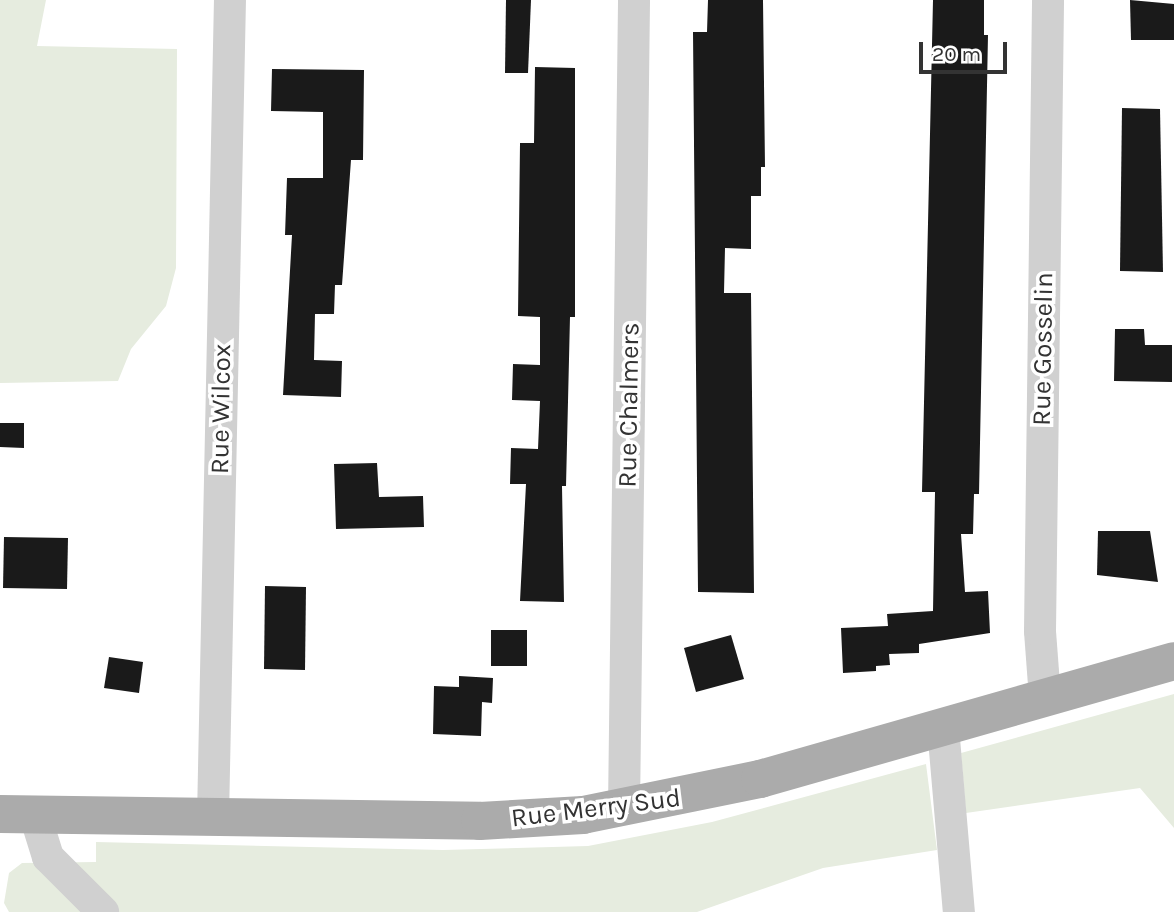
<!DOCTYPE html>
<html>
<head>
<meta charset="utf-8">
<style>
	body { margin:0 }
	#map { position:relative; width:1174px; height:912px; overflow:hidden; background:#fff; font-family:Karla,sans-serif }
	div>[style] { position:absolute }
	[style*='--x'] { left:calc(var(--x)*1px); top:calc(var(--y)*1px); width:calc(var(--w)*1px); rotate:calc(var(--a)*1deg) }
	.green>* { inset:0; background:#e6ecdf }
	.building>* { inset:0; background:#1a1a1a }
	.minor>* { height:32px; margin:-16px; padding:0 16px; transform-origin:16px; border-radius:16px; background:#d0d0d0 }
	.major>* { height:38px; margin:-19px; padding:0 19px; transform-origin:19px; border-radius:19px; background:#ababab }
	span { translate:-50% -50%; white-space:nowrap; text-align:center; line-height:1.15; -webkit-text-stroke:7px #fff; paint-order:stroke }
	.street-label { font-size:26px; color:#333 }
	.scale { position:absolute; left:919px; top:42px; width:88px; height:32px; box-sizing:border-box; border:4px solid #333; border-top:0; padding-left:9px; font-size:21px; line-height:24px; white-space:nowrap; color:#333; -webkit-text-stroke:5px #fff; paint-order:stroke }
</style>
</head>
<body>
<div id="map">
	<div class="green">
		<div style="clip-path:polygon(0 0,46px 0,37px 46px,177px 49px,176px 268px,166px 306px,131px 349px,118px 381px,0 383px)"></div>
		<div style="clip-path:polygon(1174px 694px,1174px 828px,1140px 788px,966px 813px,961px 753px)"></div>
		<div style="clip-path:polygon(926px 764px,937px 850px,823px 868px,697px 912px,9px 912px,4px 903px,9px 873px,22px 863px,96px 862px,96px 842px,443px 850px,588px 846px,712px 822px)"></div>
	</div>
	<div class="building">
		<div style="clip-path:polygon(506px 0,531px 0,528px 73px,505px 73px)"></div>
		<div style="clip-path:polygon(708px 0,763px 0,765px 167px,761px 167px,761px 196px,751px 196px,751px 249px,725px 248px,724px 293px,751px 293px,754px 593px,698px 592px,693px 32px,707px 32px)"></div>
		<div style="clip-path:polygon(933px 0,984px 0,984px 35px,988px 35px,979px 494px,974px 494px,973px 534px,961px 534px,965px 592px,988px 591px,990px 633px,919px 644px,919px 653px,889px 654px,890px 665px,876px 666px,876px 671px,843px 673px,841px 628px,888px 626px,887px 614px,933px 611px,935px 492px,922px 492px)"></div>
		<div style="clip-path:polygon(1130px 0,1174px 4px,1174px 40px,1131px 40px)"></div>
		<div style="clip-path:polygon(535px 67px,575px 68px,575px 317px,570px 317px,566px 486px,562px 486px,564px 602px,520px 601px,526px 484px,510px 484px,511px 448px,538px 449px,540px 401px,512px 400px,513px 364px,540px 365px,540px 317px,518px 316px,520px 143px,534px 143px)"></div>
		<div style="clip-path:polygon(272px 69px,364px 70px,363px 160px,351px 160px,342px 285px,335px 285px,334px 314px,315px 314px,314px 360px,342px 361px,341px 397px,283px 395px,292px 235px,285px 235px,287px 178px,323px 178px,323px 112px,271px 111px)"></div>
		<div style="clip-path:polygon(1122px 108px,1160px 109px,1163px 272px,1120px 271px)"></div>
		<div style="clip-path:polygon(1115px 329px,1144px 329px,1145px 345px,1172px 345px,1172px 382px,1114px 381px)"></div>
		<div style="clip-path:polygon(0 423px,24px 423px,24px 448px,0 447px)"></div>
		<div style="clip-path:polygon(377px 463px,379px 497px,423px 496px,424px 527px,336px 529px,334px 464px)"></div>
		<div style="clip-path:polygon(1098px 531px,1150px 531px,1158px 582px,1097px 575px)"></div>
		<div style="clip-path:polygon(4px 537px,68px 538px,67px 589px,3px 588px)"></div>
		<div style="clip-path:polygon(265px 586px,306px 587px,305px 670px,264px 669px)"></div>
		<div style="clip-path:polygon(491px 630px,527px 630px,527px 666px,491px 666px)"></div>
		<div style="clip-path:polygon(731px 635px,744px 679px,696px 692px,684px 648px)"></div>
		<div style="clip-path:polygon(109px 657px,143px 662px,139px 693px,104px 688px)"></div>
		<div style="clip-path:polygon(459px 676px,493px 678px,492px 703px,482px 702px,481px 736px,433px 734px,434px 686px,459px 687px)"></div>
	</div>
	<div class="minor">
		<div style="--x:1045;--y:698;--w:67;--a:-94.3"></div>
		<div style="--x:1040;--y:631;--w:631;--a:-89.27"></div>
		<div style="--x:943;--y:727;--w:186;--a:85.1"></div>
		<div style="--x:624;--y:809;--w:809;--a:-89.29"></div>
		<div style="--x:35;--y:815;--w:44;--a:72.8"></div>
		<div style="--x:48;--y:857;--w:78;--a:45"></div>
		<div style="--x:213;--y:817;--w:817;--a:-88.81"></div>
	</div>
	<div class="major">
		<div style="--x:0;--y:814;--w:480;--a:0.8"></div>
		<div style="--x:480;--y:821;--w:103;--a:-3.3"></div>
		<div style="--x:583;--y:815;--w:181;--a:-11.5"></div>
		<div style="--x:760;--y:779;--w:430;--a:-15.9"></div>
	</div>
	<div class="street-label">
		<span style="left:1043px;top:349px;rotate:-89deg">Rue Gosselin</span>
		<span style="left:629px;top:405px;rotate:-89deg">Rue Chalmers</span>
		<span style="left:221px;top:409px;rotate:-89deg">Rue Wilcox</span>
		<span style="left:596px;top:808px;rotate:-7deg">Rue Merry Sud</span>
	</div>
	<div class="scale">20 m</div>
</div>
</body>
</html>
